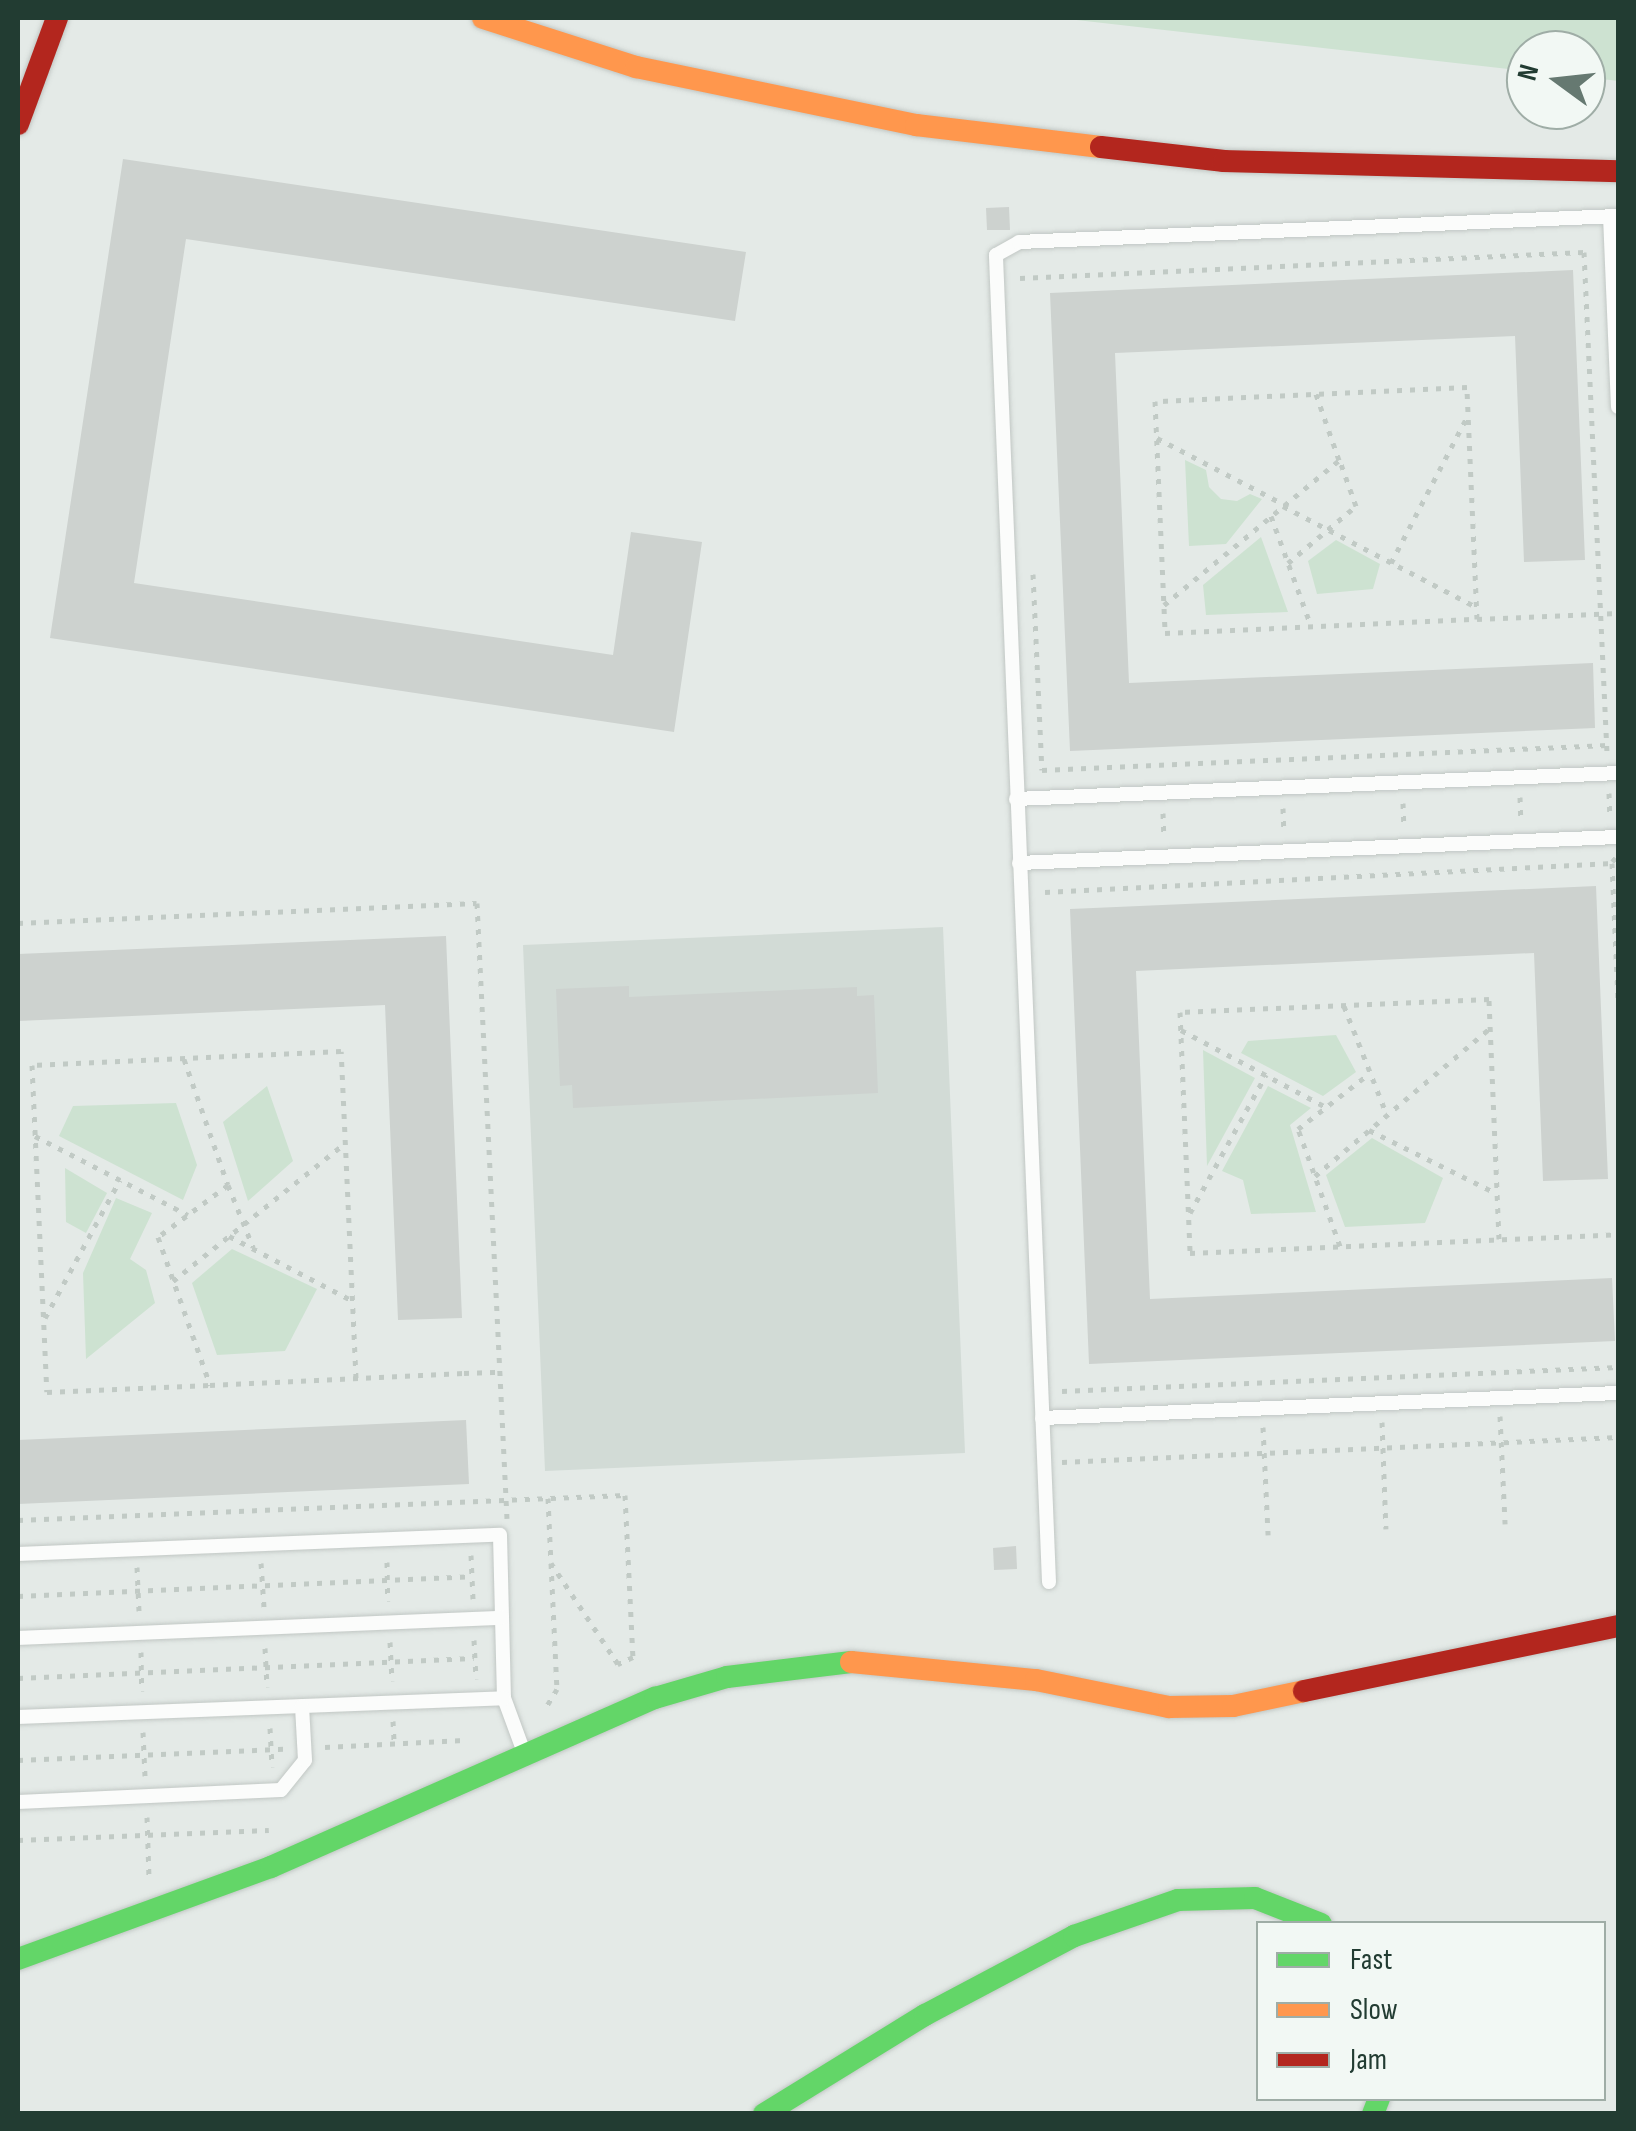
<!DOCTYPE html>
<html>
<head>
<meta charset="utf-8">
<style>
	body { margin:0 }
	#map { position:relative; width:1636px; height:2131px; overflow:hidden; background:#e4eae7; font-family:"Sofia Sans Condensed",sans-serif }
	div>[style] { position:absolute }
	[style*='--x'] { left:calc(var(--x)*1px); top:calc(var(--y)*1px); width:calc(var(--w)*1px); rotate:calc(var(--a)*1deg) }
	.built>* { inset:0; background:#d2dbd6 }
	.green>* { inset:0; background:#cde2d1 }
	.building>* { inset:0; background:#cdd2cf }
	.path>* { height:5px; margin-top:-2.5px; transform-origin:0; background:repeating-linear-gradient(90deg,#c1cac5 0 5px,transparent 0 13px) }
	.roads { filter:drop-shadow(0 0 2px #c1c7c4) drop-shadow(0 0 2px #c1c7c4) }
	.lane>* { height:14px; margin:-7px; padding:0 7px; transform-origin:7px; border-radius:7px; background:#fbfcfb }
	.fast>* { height:22px; margin:-11px; padding:0 11px; transform-origin:11px; border-radius:11px; background:#63d668 }
	.slow>* { height:22px; margin:-11px; padding:0 11px; transform-origin:11px; border-radius:11px; background:#ff974d }
	.jam>* { height:22px; margin:-11px; padding:0 11px; transform-origin:11px; border-radius:11px; background:#b3261e }
	span { translate:-50% -50%; white-space:nowrap; text-align:center; line-height:1.15; -webkit-text-stroke:8px #f2f8f4; paint-order:stroke }
	.frame { position:absolute; inset:0; border:20px solid #223c32; pointer-events:none }
	.legend { position:absolute; left:1256px; top:1921px; width:350px; height:180px; box-sizing:border-box; background:#f2f8f4; border:2px solid #9fada6; margin:0; padding:12px 18px; list-style:none; font-size:30px; color:#223c32 }
	.legend li { display:flex; align-items:center; gap:20px; height:50px }
	.legend b { width:50px; border:2px solid #9fada6 }
	.north { position:absolute; left:1506px; top:30px; width:100px; height:100px; box-sizing:border-box; background:#f2f8f4; border:2px solid #9fada6; border-radius:50%; rotate:285deg; font-size:28px; font-weight:700; line-height:40px; text-align:center; color:#223c32 }
	.north::after { content:''; display:block; margin:auto; width:35px; height:45px; background:#667971; clip-path:polygon(50% 0,100% 100%,50% 72%,0 100%) }
</style>
</head>
<body>
<div id="map">
	<div class="built">
		<div style="clip-path:polygon(943px 927px,965px 1453px,545px 1471px,523px 945px)"></div>
	</div>
	<div class="green">
		<div style="clip-path:polygon(1059px 18px,1618px 18px,1618px 81px,1586px 77px,1586px 50px,1526px 50px,1526px 71px)"></div>
		<div style="clip-path:polygon(1185px 460px,1206px 470px,1209px 487px,1221px 499px,1237px 501px,1250px 494px,1262px 499px,1226px 544px,1189px 546px)"></div>
		<div style="clip-path:polygon(1261px 537px,1288px 612px,1206px 615px,1203px 585px)"></div>
		<div style="clip-path:polygon(1336px 540px,1380px 564px,1373px 589px,1317px 594px,1308px 561px)"></div>
		<div style="clip-path:polygon(1336px 1035px,1356px 1072px,1323px 1096px,1241px 1053px,1248px 1041px)"></div>
		<div style="clip-path:polygon(1203px 1050px,1255px 1078px,1207px 1166px)"></div>
		<div style="clip-path:polygon(267px 1086px,293px 1161px,248px 1201px,223px 1122px)"></div>
		<div style="clip-path:polygon(1268px 1086px,1311px 1108px,1290px 1125px,1316px 1212px,1251px 1214px,1243px 1180px,1222px 1171px)"></div>
		<div style="clip-path:polygon(176px 1103px,197px 1165px,183px 1200px,59px 1136px,73px 1106px)"></div>
		<div style="clip-path:polygon(1372px 1138px,1443px 1178px,1425px 1223px,1345px 1227px,1326px 1175px)"></div>
		<div style="clip-path:polygon(65px 1168px,107px 1193px,86px 1233px,66px 1222px)"></div>
		<div style="clip-path:polygon(116px 1198px,152px 1213px,130px 1259px,146px 1270px,155px 1303px,86px 1359px,83px 1273px)"></div>
		<div style="clip-path:polygon(232px 1249px,317px 1289px,285px 1351px,217px 1355px,192px 1283px)"></div>
	</div>
	<div class="building">
		<div style="clip-path:polygon(123px 159px,746px 252px,735px 321px,186px 239px,134px 583px,613px 655px,631px 532px,702px 542px,674px 732px,50px 638px)"></div>
		<div style="clip-path:polygon(1009px 207px,1010px 230px,987px 230px,986px 208px)"></div>
		<div style="clip-path:polygon(1573px 270px,1585px 560px,1524px 562px,1515px 336px,1115px 353px,1129px 683px,1593px 663px,1595px 728px,1070px 751px,1050px 293px)"></div>
		<div style="clip-path:polygon(1596px 886px,1608px 1179px,1543px 1181px,1534px 953px,1136px 971px,1150px 1299px,1612px 1278px,1615px 1341px,1089px 1364px,1070px 909px)"></div>
		<div style="clip-path:polygon(446px 936px,462px 1318px,398px 1320px,385px 1005px,18px 1021px,18px 954px)"></div>
		<div style="clip-path:polygon(629px 986px,629px 997px,857px 987px,857px 996px,874px 995px,878px 1093px,573px 1108px,572px 1085px,560px 1086px,556px 989px)"></div>
		<div style="clip-path:polygon(466px 1420px,469px 1484px,18px 1504px,18px 1440px)"></div>
		<div style="clip-path:polygon(1016px 1546px,1017px 1569px,994px 1570px,993px 1548px)"></div>
	</div>
	<div class="path">
		<div style="--x:1020;--y:278;--w:565;--a:-2.64"></div>
		<div style="--x:1584;--y:252;--w:501;--a:87.37"></div>
		<div style="--x:1157;--y:438;--w:144;--a:27.6"></div>
		<div style="--x:1283;--y:506;--w:218;--a:27.6"></div>
		<div style="--x:1271;--y:516;--w:117;--a:70"></div>
		<div style="--x:1288;--y:563;--w:89;--a:-40"></div>
		<div style="--x:1356;--y:506;--w:48;--a:-109.6"></div>
		<div style="--x:1391;--y:563;--w:162;--a:-62.5"></div>
		<div style="--x:1033;--y:574;--w:196;--a:87.4"></div>
		<div style="--x:1042;--y:770;--w:566;--a:-2.53"></div>
		<div style="--x:1164;--y:605;--w:227;--a:-39.6"></div>
		<div style="--x:1339;--y:460;--w:70;--a:-109.2"></div>
		<div style="--x:1477;--y:619;--w:232;--a:-92.5"></div>
		<div style="--x:1467;--y:387;--w:312;--a:177.4"></div>
		<div style="--x:1155;--y:401;--w:232;--a:87.5"></div>
		<div style="--x:1165;--y:633;--w:312;--a:-2.6"></div>
		<div style="--x:1477;--y:619;--w:141;--a:-2.4"></div>
		<div style="--x:1609;--y:793;--w:24;--a:88"></div>
		<div style="--x:1520;--y:797;--w:24;--a:88"></div>
		<div style="--x:1403;--y:803;--w:23;--a:88"></div>
		<div style="--x:1283;--y:808;--w:24;--a:88"></div>
		<div style="--x:1163;--y:813;--w:24;--a:88"></div>
		<div style="--x:1612;--y:858;--w:8;--a:40"></div>
		<div style="--x:1045;--y:892;--w:568;--a:-2.93"></div>
		<div style="--x:1612;--y:863;--w:138;--a:87.5"></div>
		<div style="--x:18;--y:923;--w:459;--a:-2.5"></div>
		<div style="--x:477;--y:903;--w:616;--a:87.21"></div>
		<div style="--x:1344;--y:1006;--w:117;--a:68.5"></div>
		<div style="--x:1181;--y:1030;--w:164;--a:28"></div>
		<div style="--x:184;--y:1059;--w:133;--a:70.8"></div>
		<div style="--x:228;--y:1185;--w:87;--a:143.4"></div>
		<div style="--x:158;--y:1237;--w:157;--a:70.6"></div>
		<div style="--x:1369;--y:1130;--w:142;--a:26.4"></div>
		<div style="--x:35;--y:1136;--w:172;--a:27.3"></div>
		<div style="--x:1315;--y:1176;--w:228;--a:-40.2"></div>
		<div style="--x:228;--y:1185;--w:67;--a:68"></div>
		<div style="--x:1190;--y:1213;--w:158;--a:-61.2"></div>
		<div style="--x:229;--y:1236;--w:140;--a:27.7"></div>
		<div style="--x:1499;--y:1239;--w:240;--a:-92.4"></div>
		<div style="--x:1489;--y:999;--w:309;--a:177.6"></div>
		<div style="--x:1180;--y:1012;--w:241;--a:87.6"></div>
		<div style="--x:1190;--y:1253;--w:428;--a:-2.5"></div>
		<div style="--x:1340;--y:1246;--w:124;--a:-109.7"></div>
		<div style="--x:1298;--y:1129;--w:91;--a:-37.9"></div>
		<div style="--x:173;--y:1281;--w:221;--a:-38.7"></div>
		<div style="--x:45;--y:1318;--w:157;--a:-61.5"></div>
		<div style="--x:356;--y:1378;--w:327;--a:-92.6"></div>
		<div style="--x:341;--y:1051;--w:309;--a:177.4"></div>
		<div style="--x:32;--y:1065;--w:327;--a:87.4"></div>
		<div style="--x:47;--y:1392;--w:163;--a:-2.5"></div>
		<div style="--x:210;--y:1385;--w:254;--a:-2.7"></div>
		<div style="--x:464;--y:1373;--w:37;--a:-2"></div>
		<div style="--x:1062;--y:1391;--w:557;--a:-2.47"></div>
		<div style="--x:1500;--y:1416;--w:108;--a:87.3"></div>
		<div style="--x:1382;--y:1422;--w:107;--a:87.9"></div>
		<div style="--x:1263;--y:1427;--w:108;--a:87.3"></div>
		<div style="--x:1062;--y:1462;--w:557;--a:-2.57"></div>
		<div style="--x:548;--y:1498;--w:65;--a:87.4"></div>
		<div style="--x:18;--y:1520;--w:608;--a:-2.36"></div>
		<div style="--x:625;--y:1495;--w:162;--a:87.2"></div>
		<div style="--x:633;--y:1657;--w:17;--a:155"></div>
		<div style="--x:618;--y:1664;--w:121;--a:-123.6"></div>
		<div style="--x:551;--y:1563;--w:126;--a:87.3"></div>
		<div style="--x:557;--y:1689;--w:21;--a:121"></div>
		<div style="--x:471;--y:1555;--w:44;--a:87.4"></div>
		<div style="--x:387;--y:1562;--w:39;--a:89"></div>
		<div style="--x:261;--y:1563;--w:44;--a:86.1"></div>
		<div style="--x:137;--y:1567;--w:44;--a:87.4"></div>
		<div style="--x:18;--y:1596;--w:454;--a:-2.5"></div>
		<div style="--x:474;--y:1640;--w:39;--a:87"></div>
		<div style="--x:390;--y:1642;--w:39;--a:87"></div>
		<div style="--x:265;--y:1648;--w:39;--a:87"></div>
		<div style="--x:141;--y:1652;--w:39;--a:89"></div>
		<div style="--x:18;--y:1678;--w:456;--a:-2.5"></div>
		<div style="--x:393;--y:1721;--w:22;--a:87"></div>
		<div style="--x:270;--y:1728;--w:39;--a:87"></div>
		<div style="--x:143;--y:1732;--w:44;--a:87.4"></div>
		<div style="--x:325;--y:1747;--w:139;--a:-2.9"></div>
		<div style="--x:18;--y:1760;--w:266;--a:-2.4"></div>
		<div style="--x:147;--y:1817;--w:59;--a:88.1"></div>
		<div style="--x:18;--y:1840;--w:251;--a:-2.3"></div>
	</div>
	<div class="roads">
		<div class="lane">
			<div style="--x:1610;--y:216;--w:191;--a:87.6"></div>
			<div style="--x:1016;--y:799;--w:603;--a:-2.47"></div>
			<div style="--x:1019;--y:863;--w:600;--a:-2.49"></div>
			<div style="--x:1042;--y:1418;--w:577;--a:-2.49"></div>
			<div style="--x:18;--y:1554;--w:482;--a:-2.3"></div>
			<div style="--x:500;--y:1535;--w:163;--a:88.6"></div>
			<div style="--x:504;--y:1698;--w:52;--a:69.8"></div>
			<div style="--x:1049;--y:1582;--w:1328;--a:-92.29"></div>
			<div style="--x:996;--y:255;--w:26;--a:-29"></div>
			<div style="--x:1019;--y:242;--w:600;--a:-2.49"></div>
			<div style="--x:18;--y:1638;--w:484;--a:-2.4"></div>
			<div style="--x:18;--y:1717;--w:486;--a:-2.2"></div>
			<div style="--x:18;--y:1802;--w:263;--a:-2.6"></div>
			<div style="--x:281;--y:1790;--w:38;--a:-51"></div>
			<div style="--x:305;--y:1760;--w:54;--a:-93.2"></div>
		</div>
		<div class="fast">
			<div style="--x:18;--y:1959;--w:269;--a:-20"></div>
			<div style="--x:271;--y:1867;--w:420;--a:-23.8"></div>
			<div style="--x:655;--y:1698;--w:75;--a:-16.3"></div>
			<div style="--x:727;--y:1677;--w:125;--a:-6.9"></div>
			<div style="--x:764;--y:2114;--w:189;--a:-31.6"></div>
			<div style="--x:925;--y:2015;--w:169;--a:-27.9"></div>
			<div style="--x:1074;--y:1936;--w:110;--a:-19.1"></div>
			<div style="--x:1178;--y:1900;--w:77;--a:-1.5"></div>
			<div style="--x:1255;--y:1898;--w:71;--a:21.5"></div>
			<div style="--x:1373;--y:2114;--w:17;--a:-69"></div>
		</div>
		<div class="slow">
			<div style="--x:483;--y:18;--w:161;--a:17.8"></div>
			<div style="--x:636;--y:67;--w:286;--a:11.7"></div>
			<div style="--x:916;--y:125;--w:186;--a:6.8"></div>
			<div style="--x:851;--y:1662;--w:186;--a:5.6"></div>
			<div style="--x:1036;--y:1680;--w:136;--a:11.5"></div>
			<div style="--x:1169;--y:1707;--w:64;--a:-0.9"></div>
			<div style="--x:1233;--y:1706;--w:73;--a:-11.9"></div>
		</div>
		<div class="jam">
			<div style="--x:18;--y:124;--w:113;--a:-69.8"></div>
			<div style="--x:1101;--y:147;--w:124;--a:6.5"></div>
			<div style="--x:1224;--y:161;--w:394;--a:1.5"></div>
			<div style="--x:1304;--y:1691;--w:321;--a:-11.7"></div>
		</div>
	</div>
	<div class="frame"></div>
	<ul class="legend">
	<li><b style="height:12px;background:#63d668"></b>Fast</li>
	<li><b style="height:12px;background:#ff974d"></b>Slow</li>
	<li><b style="height:12px;background:#b3261e"></b>Jam</li>
	</ul>
	<div class="north">N</div>
</div>
</body>
</html>
